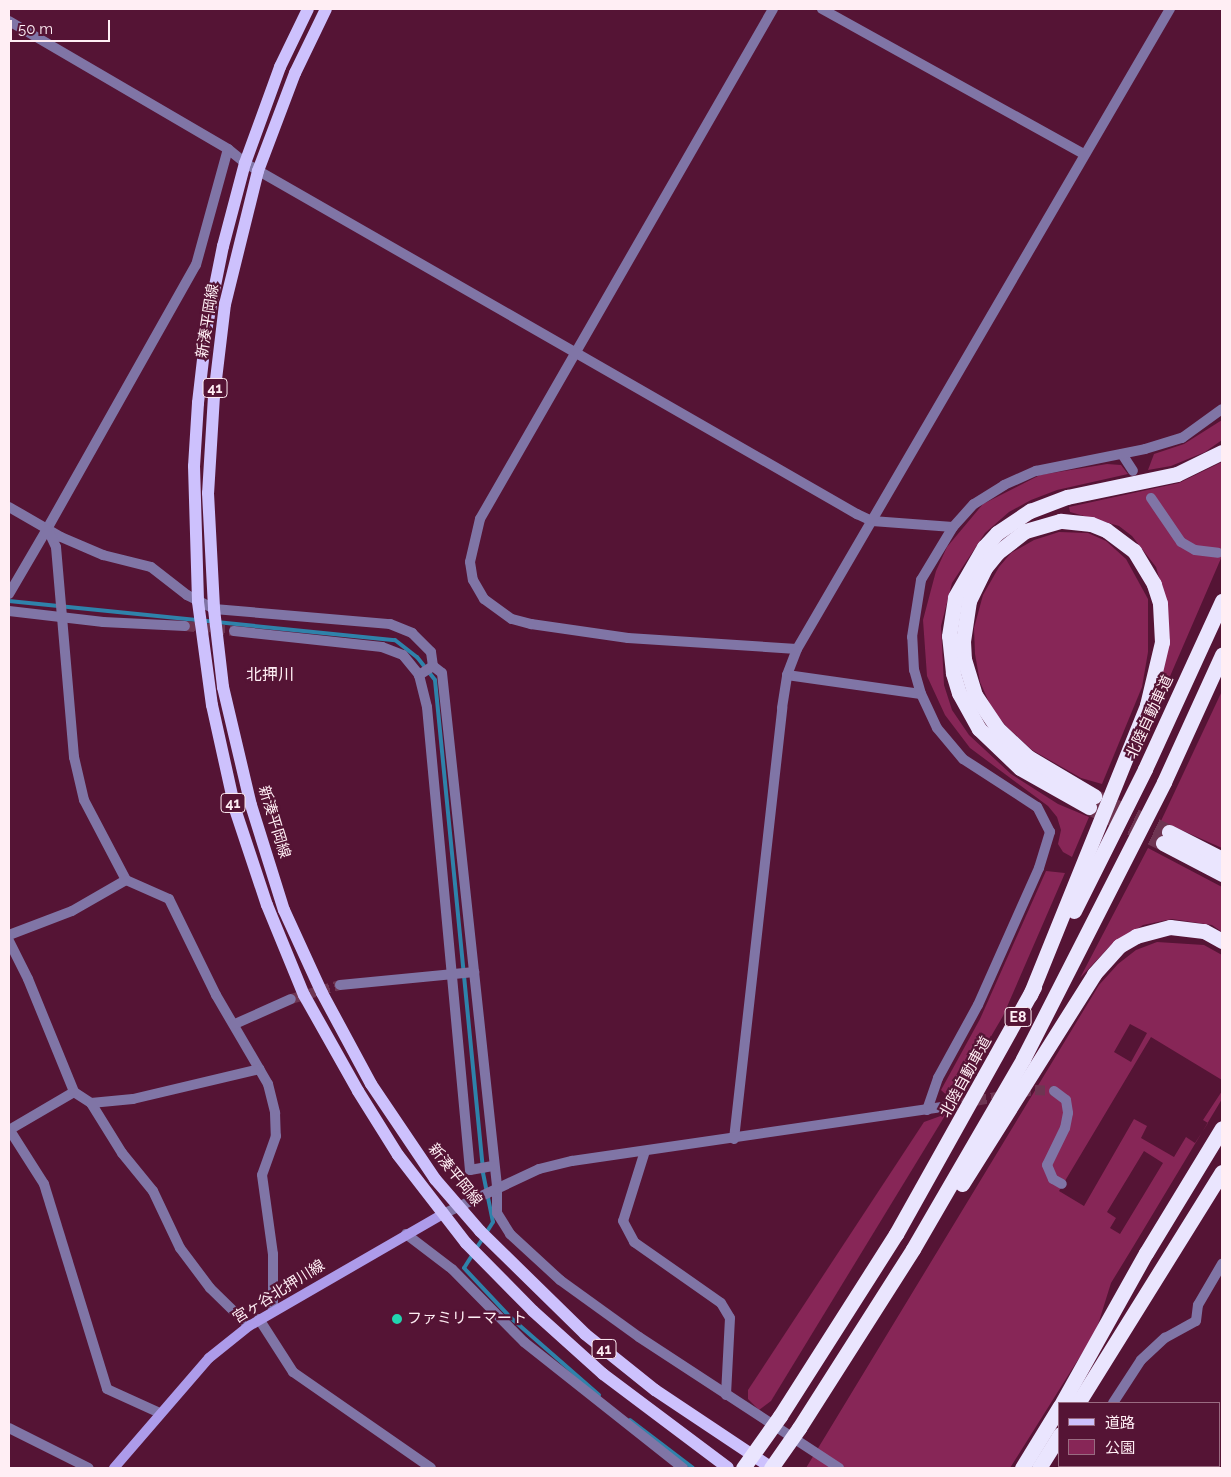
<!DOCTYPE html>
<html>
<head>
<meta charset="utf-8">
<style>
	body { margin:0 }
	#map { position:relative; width:1231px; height:1477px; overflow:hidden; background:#551435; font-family:Raleway,"Noto Sans JP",sans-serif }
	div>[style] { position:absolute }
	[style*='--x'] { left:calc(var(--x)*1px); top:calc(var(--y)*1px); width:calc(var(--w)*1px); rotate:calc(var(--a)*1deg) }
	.green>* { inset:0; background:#872657 }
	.stream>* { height:4px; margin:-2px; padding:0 2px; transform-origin:2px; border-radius:2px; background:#2f82aa }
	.minor-tunnel>* { height:10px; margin-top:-5px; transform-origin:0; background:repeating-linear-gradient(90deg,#6e3552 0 10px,transparent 0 15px) }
	.tertiary-tunnel>* { height:10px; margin-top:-5px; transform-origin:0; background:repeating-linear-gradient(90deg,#6e3552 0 10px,transparent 0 15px) }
	.motorway-tunnel>* { height:15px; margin-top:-7.5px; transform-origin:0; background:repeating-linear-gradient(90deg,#6e3552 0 15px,transparent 0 23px) }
	.minor>* { height:10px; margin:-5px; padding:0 5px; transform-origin:5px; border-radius:5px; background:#8075a6 }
	.tertiary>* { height:10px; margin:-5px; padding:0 5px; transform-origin:5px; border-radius:5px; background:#8075a6 }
	.secondary>* { height:10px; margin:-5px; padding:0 5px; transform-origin:5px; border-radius:5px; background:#ad9bea }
	.primary>* { height:12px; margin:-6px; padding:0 6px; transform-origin:6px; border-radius:6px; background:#cdc1fd }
	.motorway>* { height:15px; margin:-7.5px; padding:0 7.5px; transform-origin:7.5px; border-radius:7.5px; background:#eae5fe }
	.motorway-bridge>* { height:15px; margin:-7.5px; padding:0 7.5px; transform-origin:7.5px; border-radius:7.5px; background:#eae5fe }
	.dots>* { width:14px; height:14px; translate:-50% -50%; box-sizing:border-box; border:2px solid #551435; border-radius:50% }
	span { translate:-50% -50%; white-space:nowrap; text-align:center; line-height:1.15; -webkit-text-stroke:4.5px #551435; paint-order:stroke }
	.shield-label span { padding:1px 4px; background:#551435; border:1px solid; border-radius:4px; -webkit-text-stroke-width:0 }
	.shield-label { font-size:14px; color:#ffeef4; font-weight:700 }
	.street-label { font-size:15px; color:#ffeef4 }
	.poi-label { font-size:15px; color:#ffeef4 }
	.left { translate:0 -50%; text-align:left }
	.neighbourhood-label { font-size:16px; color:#ffeef4 }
	.frame { position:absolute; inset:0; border:10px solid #ffeef4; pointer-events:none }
	.legend { position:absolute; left:1058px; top:1402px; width:162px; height:65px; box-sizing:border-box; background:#551435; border:1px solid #996b81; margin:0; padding:6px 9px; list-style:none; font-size:15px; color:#ffeef4 }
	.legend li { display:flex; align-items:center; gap:10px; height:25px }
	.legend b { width:25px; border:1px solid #996b81 }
	.scale { position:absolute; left:10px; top:20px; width:100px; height:22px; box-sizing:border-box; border:2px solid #ffeef4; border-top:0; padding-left:6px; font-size:15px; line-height:18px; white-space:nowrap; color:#ffeef4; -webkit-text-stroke:4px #551435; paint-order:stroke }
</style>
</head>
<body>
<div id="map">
	<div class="green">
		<div style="clip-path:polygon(1222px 420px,1222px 440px,1205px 452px,1171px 466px,1148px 470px,1154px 454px,1184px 444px)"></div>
		<div style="clip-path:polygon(1222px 462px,1222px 556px,1152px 718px,1168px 638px,1167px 605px,1156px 567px,1132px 536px,1119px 526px,1070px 512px,1069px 507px,1179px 483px)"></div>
		<div style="clip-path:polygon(1107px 464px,1121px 465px,1128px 474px,1057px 490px,1031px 500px,1009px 512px,985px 533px,952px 583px,941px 626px,944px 685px,952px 710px,969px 735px,1011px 774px,1058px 804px,1089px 817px,1072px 857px,1063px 852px,1058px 844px,1061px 830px,1057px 817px,1048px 806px,970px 748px,945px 715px,927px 676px,923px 620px,936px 571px,947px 547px,983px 504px,1040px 475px)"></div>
		<div style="clip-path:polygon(1059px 532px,1088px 533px,1106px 541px,1126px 559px,1148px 599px,1148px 652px,1142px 687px,1102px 784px,1081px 778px,1032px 750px,1006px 726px,992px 709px,980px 682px,975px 654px,974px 628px,983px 595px,999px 567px,1011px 553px,1034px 540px)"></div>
		<div style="clip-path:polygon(1222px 691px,1222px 848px,1161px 821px)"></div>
		<div style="clip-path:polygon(1148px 848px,1222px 887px,1222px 932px,1212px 925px,1172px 919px,1143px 925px,1109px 947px,1080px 978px)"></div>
		<div style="clip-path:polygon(1046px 871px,1065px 873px,1003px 1016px,953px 1101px,941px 1090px,980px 1019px)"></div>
		<div style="clip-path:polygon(evenodd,1157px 942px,1204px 945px,1222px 955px,1222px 1080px,1151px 1037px,1059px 1191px,1084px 1206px,1134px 1119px,1147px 1126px,1141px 1138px,1174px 1157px,1186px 1137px,1195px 1143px,1208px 1123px,1203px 1120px,1222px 1091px,1222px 1099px,1133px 1247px,1111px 1283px,1096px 1331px,1010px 1468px,806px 1468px,1099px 985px,1118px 964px,1136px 950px,1157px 942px,1130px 1024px,1147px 1033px,1131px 1062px,1114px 1052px,1130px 1024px,1157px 942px,1144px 1151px,1163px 1163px,1120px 1234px,1110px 1228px,1116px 1218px,1107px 1212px,1144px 1151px)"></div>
		<div style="clip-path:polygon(946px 1114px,771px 1401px,759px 1410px,748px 1399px,748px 1390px,924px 1122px)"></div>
	</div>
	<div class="stream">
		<div style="--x:9;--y:601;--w:388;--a:5.8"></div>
		<div style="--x:395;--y:640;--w:28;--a:38"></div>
		<div style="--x:417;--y:657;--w:29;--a:52"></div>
		<div style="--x:435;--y:680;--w:495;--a:84.4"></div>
		<div style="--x:483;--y:1173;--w:50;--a:78.5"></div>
		<div style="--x:493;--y:1222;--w:54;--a:122.2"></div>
		<div style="--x:464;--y:1268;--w:69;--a:46.8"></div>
		<div style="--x:511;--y:1318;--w:117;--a:41.2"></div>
		<div style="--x:630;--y:1420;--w:79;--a:37.3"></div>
	</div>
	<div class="minor-tunnel">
		<div style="--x:185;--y:626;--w:49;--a:5.8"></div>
		<div style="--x:291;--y:999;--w:51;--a:-15.9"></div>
	</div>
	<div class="tertiary-tunnel">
		<div style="--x:947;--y:1106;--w:89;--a:-10.3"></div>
		<div style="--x:1035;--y:1090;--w:19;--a:3"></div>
	</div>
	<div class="motorway-tunnel">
		<div style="--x:1094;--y:796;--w:83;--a:25.6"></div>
		<div style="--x:1089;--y:807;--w:82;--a:25.9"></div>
	</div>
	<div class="minor">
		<div style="--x:773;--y:9;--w:588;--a:119.88"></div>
		<div style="--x:480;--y:519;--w:44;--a:103.1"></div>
		<div style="--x:470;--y:562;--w:18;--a:81"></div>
		<div style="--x:473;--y:580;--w:22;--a:60"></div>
		<div style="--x:484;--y:599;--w:34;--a:36"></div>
		<div style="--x:512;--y:619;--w:20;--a:15"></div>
		<div style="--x:531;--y:624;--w:98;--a:8.2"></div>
		<div style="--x:628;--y:638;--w:169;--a:3.7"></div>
		<div style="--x:822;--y:9;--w:299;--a:29"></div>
		<div style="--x:9;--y:21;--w:254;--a:30.3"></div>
		<div style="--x:228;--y:149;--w:22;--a:39"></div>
		<div style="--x:245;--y:163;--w:706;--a:29.84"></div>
		<div style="--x:857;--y:514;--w:17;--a:25"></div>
		<div style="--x:872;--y:521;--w:81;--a:4.2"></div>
		<div style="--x:1122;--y:454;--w:20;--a:57"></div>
		<div style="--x:1151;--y:498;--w:53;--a:55.7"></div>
		<div style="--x:1181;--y:542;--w:16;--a:30"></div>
		<div style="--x:1195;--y:550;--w:23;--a:7"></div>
		<div style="--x:9;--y:507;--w:60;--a:30"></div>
		<div style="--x:61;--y:537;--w:46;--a:23.2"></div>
		<div style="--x:103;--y:555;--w:49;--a:14"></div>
		<div style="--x:151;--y:567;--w:46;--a:37.9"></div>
		<div style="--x:187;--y:595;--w:30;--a:27"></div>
		<div style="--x:214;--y:609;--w:177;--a:4.9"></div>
		<div style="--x:390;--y:624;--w:24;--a:22"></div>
		<div style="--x:412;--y:633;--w:27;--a:45"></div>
		<div style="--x:431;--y:652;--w:14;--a:82"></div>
		<div style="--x:433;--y:666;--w:11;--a:38"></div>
		<div style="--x:442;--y:673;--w:516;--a:83.88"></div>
		<div style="--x:497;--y:1186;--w:27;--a:90"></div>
		<div style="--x:497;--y:1213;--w:25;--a:58"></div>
		<div style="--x:510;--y:1234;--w:68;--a:42.6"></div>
		<div style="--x:560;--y:1280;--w:97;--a:35.8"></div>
		<div style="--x:639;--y:1337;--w:239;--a:33.2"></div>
		<div style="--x:47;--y:529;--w:303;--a:-60.6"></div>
		<div style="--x:196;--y:265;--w:120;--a:-74.6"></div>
		<div style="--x:48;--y:530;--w:19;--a:65"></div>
		<div style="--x:56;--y:547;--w:211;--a:85.1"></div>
		<div style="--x:74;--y:757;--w:44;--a:76.9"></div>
		<div style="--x:84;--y:800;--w:90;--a:62.3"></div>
		<div style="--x:126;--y:880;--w:47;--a:23.8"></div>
		<div style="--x:169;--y:899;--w:107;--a:63.9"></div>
		<div style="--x:216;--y:995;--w:103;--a:59.7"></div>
		<div style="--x:268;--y:1084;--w:30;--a:76"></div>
		<div style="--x:275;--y:1113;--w:23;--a:88"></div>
		<div style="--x:276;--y:1136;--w:41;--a:109.7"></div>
		<div style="--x:262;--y:1175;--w:80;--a:82.1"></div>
		<div style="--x:273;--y:1254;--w:56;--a:90"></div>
		<div style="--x:9;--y:611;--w:95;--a:6.7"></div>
		<div style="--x:103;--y:622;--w:82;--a:2.8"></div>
		<div style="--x:234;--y:631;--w:149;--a:6.2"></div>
		<div style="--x:382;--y:647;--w:22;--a:21"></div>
		<div style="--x:403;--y:655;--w:26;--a:51"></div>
		<div style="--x:433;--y:666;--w:17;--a:147"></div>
		<div style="--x:419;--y:675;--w:33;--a:76"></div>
		<div style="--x:427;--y:707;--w:465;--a:84.7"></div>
		<div style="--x:470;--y:1170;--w:23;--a:-10"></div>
		<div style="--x:787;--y:675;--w:135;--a:8.1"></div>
		<div style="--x:9;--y:935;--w:67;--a:-20.9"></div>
		<div style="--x:72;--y:911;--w:62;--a:-29.9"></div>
		<div style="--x:9;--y:941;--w:42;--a:63.4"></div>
		<div style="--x:28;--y:979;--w:122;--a:67.8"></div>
		<div style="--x:340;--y:985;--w:135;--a:-5.5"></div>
		<div style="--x:235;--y:1024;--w:61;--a:-24.1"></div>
		<div style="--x:91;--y:1103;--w:42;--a:-5.4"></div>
		<div style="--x:133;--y:1099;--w:130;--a:-13.3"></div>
		<div style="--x:927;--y:1110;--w:34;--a:-71"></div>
		<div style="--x:938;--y:1078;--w:83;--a:-61.3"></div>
		<div style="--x:978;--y:1005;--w:150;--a:-66"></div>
		<div style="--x:1039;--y:868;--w:38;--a:-73"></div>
		<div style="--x:1050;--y:832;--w:28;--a:-117"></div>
		<div style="--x:1037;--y:807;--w:88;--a:-147"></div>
		<div style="--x:963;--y:759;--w:40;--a:-130"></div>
		<div style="--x:937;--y:728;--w:38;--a:-115"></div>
		<div style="--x:921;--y:694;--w:25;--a:-106"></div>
		<div style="--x:914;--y:670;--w:33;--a:-93"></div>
		<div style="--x:912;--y:637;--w:58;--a:-81"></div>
		<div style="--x:921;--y:580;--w:62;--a:-58.9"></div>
		<div style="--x:953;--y:527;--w:31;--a:-48"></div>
		<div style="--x:974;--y:504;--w:36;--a:-32"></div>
		<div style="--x:1004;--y:485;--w:35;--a:-24"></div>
		<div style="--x:1036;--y:471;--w:111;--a:-11.4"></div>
		<div style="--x:1145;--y:449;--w:39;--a:-17"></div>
		<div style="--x:1182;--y:438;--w:49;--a:-35.9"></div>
		<div style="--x:9;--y:1129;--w:65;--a:57.5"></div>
		<div style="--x:44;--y:1184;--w:214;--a:72.9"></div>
		<div style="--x:107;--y:1389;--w:58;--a:24.4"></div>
		<div style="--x:9;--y:1130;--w:75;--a:-30.3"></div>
		<div style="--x:74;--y:1092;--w:20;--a:33"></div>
		<div style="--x:91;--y:1103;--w:59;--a:58.2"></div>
		<div style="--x:122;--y:1153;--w:49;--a:50.8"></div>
		<div style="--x:153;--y:1191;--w:63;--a:64.7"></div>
		<div style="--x:180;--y:1248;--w:50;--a:53.1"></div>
		<div style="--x:210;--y:1288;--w:54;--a:44.3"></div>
		<div style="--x:734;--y:1139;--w:434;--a:-83.6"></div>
		<div style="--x:782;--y:708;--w:33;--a:-81"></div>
		<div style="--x:787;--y:675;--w:28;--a:-69"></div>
		<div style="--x:797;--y:649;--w:741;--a:-59.77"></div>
		<div style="--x:645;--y:1151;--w:73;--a:107.4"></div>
		<div style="--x:623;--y:1221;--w:24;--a:62"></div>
		<div style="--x:634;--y:1242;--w:106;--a:35"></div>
		<div style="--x:721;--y:1303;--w:17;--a:59"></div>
		<div style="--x:730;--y:1318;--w:77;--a:93"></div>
		<div style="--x:406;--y:1234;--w:58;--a:37.3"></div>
		<div style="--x:452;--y:1269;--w:103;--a:45.4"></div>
		<div style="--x:524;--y:1342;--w:203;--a:38.4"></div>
		<div style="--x:259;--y:1319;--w:63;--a:57.3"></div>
		<div style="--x:293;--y:1372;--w:168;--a:34.8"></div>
		<div style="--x:1113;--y:1403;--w:51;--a:-56.9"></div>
		<div style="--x:1141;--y:1360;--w:33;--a:-43"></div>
		<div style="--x:1165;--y:1338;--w:35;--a:-29"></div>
		<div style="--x:1196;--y:1321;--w:16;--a:-83"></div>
		<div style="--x:1198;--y:1305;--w:48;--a:-59.7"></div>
		<div style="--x:9;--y:1428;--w:89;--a:26.6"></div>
		<div style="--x:1075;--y:1468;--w:2;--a:-63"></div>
	</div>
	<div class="tertiary">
		<div style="--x:9;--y:594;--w:75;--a:-59.7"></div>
		<div style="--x:1054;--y:1091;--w:15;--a:37"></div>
		<div style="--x:1066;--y:1100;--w:13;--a:81"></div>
		<div style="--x:1068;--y:1113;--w:15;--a:101"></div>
		<div style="--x:1065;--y:1128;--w:41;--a:115.9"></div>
		<div style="--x:1047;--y:1165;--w:15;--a:67"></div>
		<div style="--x:1053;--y:1179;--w:10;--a:29"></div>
		<div style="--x:443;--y:1214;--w:106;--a:-25.1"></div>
		<div style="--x:539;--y:1169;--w:34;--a:-14"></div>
		<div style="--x:572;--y:1161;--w:379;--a:-8.3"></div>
	</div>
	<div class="secondary">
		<div style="--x:114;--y:1468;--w:145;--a:-49.2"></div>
		<div style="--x:209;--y:1358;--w:51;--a:-38.7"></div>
		<div style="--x:249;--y:1326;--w:224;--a:-30"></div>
	</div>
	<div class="primary">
		<div style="--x:308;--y:9;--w:64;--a:115.8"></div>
		<div style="--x:280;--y:67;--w:102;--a:110"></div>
		<div style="--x:245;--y:163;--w:86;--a:104.8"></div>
		<div style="--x:223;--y:246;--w:81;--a:101.4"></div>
		<div style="--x:207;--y:325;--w:79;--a:96.6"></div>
		<div style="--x:198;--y:403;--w:63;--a:93.6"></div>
		<div style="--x:194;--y:466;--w:136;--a:88.3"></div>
		<div style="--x:198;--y:602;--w:104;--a:82.3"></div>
		<div style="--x:212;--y:705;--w:107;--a:77.5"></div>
		<div style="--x:235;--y:809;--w:101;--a:71.6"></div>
		<div style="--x:267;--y:905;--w:97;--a:67.7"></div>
		<div style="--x:304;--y:995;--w:110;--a:60.6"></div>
		<div style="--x:358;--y:1091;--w:75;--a:58"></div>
		<div style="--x:398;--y:1155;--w:111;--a:52.3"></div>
		<div style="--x:466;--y:1243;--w:95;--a:45.4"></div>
		<div style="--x:533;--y:1311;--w:94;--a:42"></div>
		<div style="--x:603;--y:1374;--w:156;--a:36.9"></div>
		<div style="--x:326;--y:9;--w:71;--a:115.8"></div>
		<div style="--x:295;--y:73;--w:105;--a:110.7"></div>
		<div style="--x:258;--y:171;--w:137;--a:103.9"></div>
		<div style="--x:225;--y:304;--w:93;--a:96.8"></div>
		<div style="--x:214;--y:396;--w:97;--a:93.5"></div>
		<div style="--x:208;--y:493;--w:116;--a:87"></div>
		<div style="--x:214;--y:609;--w:79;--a:83.4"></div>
		<div style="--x:223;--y:687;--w:121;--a:76.7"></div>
		<div style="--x:251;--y:805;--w:110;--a:72.6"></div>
		<div style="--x:284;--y:910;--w:91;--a:65.4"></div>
		<div style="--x:322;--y:993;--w:103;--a:61.7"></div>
		<div style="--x:371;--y:1084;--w:115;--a:56"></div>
		<div style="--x:435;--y:1179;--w:69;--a:49.1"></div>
		<div style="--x:480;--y:1231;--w:147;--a:44.4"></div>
		<div style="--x:585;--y:1334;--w:90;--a:38.7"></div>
		<div style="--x:655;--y:1390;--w:141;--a:33.7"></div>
	</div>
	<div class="motorway">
		<div style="--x:1089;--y:807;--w:79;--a:-150.5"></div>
		<div style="--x:1020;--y:768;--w:57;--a:-136.4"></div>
		<div style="--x:979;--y:729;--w:41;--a:-119.1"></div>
		<div style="--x:959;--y:693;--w:21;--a:-107"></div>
		<div style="--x:953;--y:673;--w:37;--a:-96"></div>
		<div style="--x:949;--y:636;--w:39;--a:-81"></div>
		<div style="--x:955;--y:597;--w:58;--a:-59.9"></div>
		<div style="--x:984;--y:547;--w:19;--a:-47"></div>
		<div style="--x:997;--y:533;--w:40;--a:-34"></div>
		<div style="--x:1030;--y:511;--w:40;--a:-21"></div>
		<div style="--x:1067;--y:497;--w:112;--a:-11.8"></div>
		<div style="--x:1177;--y:474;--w:50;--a:-26.1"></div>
		<div style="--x:1169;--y:832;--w:59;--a:27"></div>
		<div style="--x:1163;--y:843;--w:67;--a:27.7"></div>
		<div style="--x:1074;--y:911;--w:159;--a:-63.4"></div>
		<div style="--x:1145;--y:769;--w:185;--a:-65.4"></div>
		<div style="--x:1030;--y:995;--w:313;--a:-68"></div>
		<div style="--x:1147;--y:705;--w:65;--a:-76.6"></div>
		<div style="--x:1162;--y:642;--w:39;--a:-93"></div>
		<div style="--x:1160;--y:603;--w:20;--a:-108"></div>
		<div style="--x:1154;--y:584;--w:39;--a:-121"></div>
		<div style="--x:1134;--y:551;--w:35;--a:-143"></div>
		<div style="--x:1106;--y:530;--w:16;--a:-158"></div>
		<div style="--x:1091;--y:524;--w:31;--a:-174"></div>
		<div style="--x:1060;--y:521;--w:36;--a:164"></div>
		<div style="--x:1025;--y:531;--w:36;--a:142"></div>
		<div style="--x:997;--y:553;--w:19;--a:129"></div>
		<div style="--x:985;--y:568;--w:37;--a:116"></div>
		<div style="--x:969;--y:601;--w:40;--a:98.5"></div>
		<div style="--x:963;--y:641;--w:18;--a:87"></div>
		<div style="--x:964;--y:659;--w:38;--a:73"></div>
		<div style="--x:975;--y:695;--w:40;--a:56"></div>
		<div style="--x:997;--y:728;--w:42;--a:43.1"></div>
		<div style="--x:1028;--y:757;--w:77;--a:30.6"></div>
		<div style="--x:962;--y:1184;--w:248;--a:-57.8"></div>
		<div style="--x:1094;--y:974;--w:38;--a:-48"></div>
		<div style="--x:1119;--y:946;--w:20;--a:-30"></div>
		<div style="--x:1136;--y:936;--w:35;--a:-15"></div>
		<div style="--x:1170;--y:927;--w:34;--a:7"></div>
		<div style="--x:1204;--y:931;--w:21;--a:29"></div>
		<div style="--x:1062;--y:1403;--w:172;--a:-60.8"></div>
		<div style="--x:1146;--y:1253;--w:146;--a:-58.7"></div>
		<div style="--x:1078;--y:1403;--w:272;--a:-58.1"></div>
		<div style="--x:780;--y:1416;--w:216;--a:-57.5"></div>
		<div style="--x:896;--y:1234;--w:283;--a:-60.8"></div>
		<div style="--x:799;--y:1428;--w:212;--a:-57.5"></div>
		<div style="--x:913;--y:1249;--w:220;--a:-59.9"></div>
		<div style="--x:1023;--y:1059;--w:311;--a:-63"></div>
		<div style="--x:1164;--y:782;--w:140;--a:-65.5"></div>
		<div style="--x:1022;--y:1468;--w:73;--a:-58.5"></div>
		<div style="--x:1039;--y:1468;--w:40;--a:-58"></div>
	</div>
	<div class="motorway-bridge">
		<div style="--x:743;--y:1468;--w:64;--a:-54.6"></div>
		<div style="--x:771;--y:1468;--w:49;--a:-55"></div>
	</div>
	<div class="dots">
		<div style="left:397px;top:1319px;background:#21d5b0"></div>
	</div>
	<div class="shield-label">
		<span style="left:215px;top:388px">41</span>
		<span style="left:233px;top:803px">41</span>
		<span style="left:1018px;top:1017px">E8</span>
		<span style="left:604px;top:1349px">41</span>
	</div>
	<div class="street-label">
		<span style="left:208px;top:321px;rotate:-81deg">新湊平岡線</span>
		<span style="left:1150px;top:717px;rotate:-65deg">北陸自動車道</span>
		<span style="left:274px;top:822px;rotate:73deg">新湊平岡線</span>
		<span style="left:966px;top:1077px;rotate:-61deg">北陸自動車道</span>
		<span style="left:455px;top:1175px;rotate:51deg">新湊平岡線</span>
		<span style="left:279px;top:1292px;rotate:-32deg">宮ヶ谷北押川線</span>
	</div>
	<div class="poi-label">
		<span class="left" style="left:407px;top:1319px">ファミリーマート</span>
	</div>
	<div class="neighbourhood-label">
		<span style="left:270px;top:675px">北押川</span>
	</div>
	<div class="frame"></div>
	<ul class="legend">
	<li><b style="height:6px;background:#cdc1fd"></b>道路</li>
	<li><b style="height:14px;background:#872657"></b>公園</li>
	</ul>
	<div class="scale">50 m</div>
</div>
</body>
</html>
